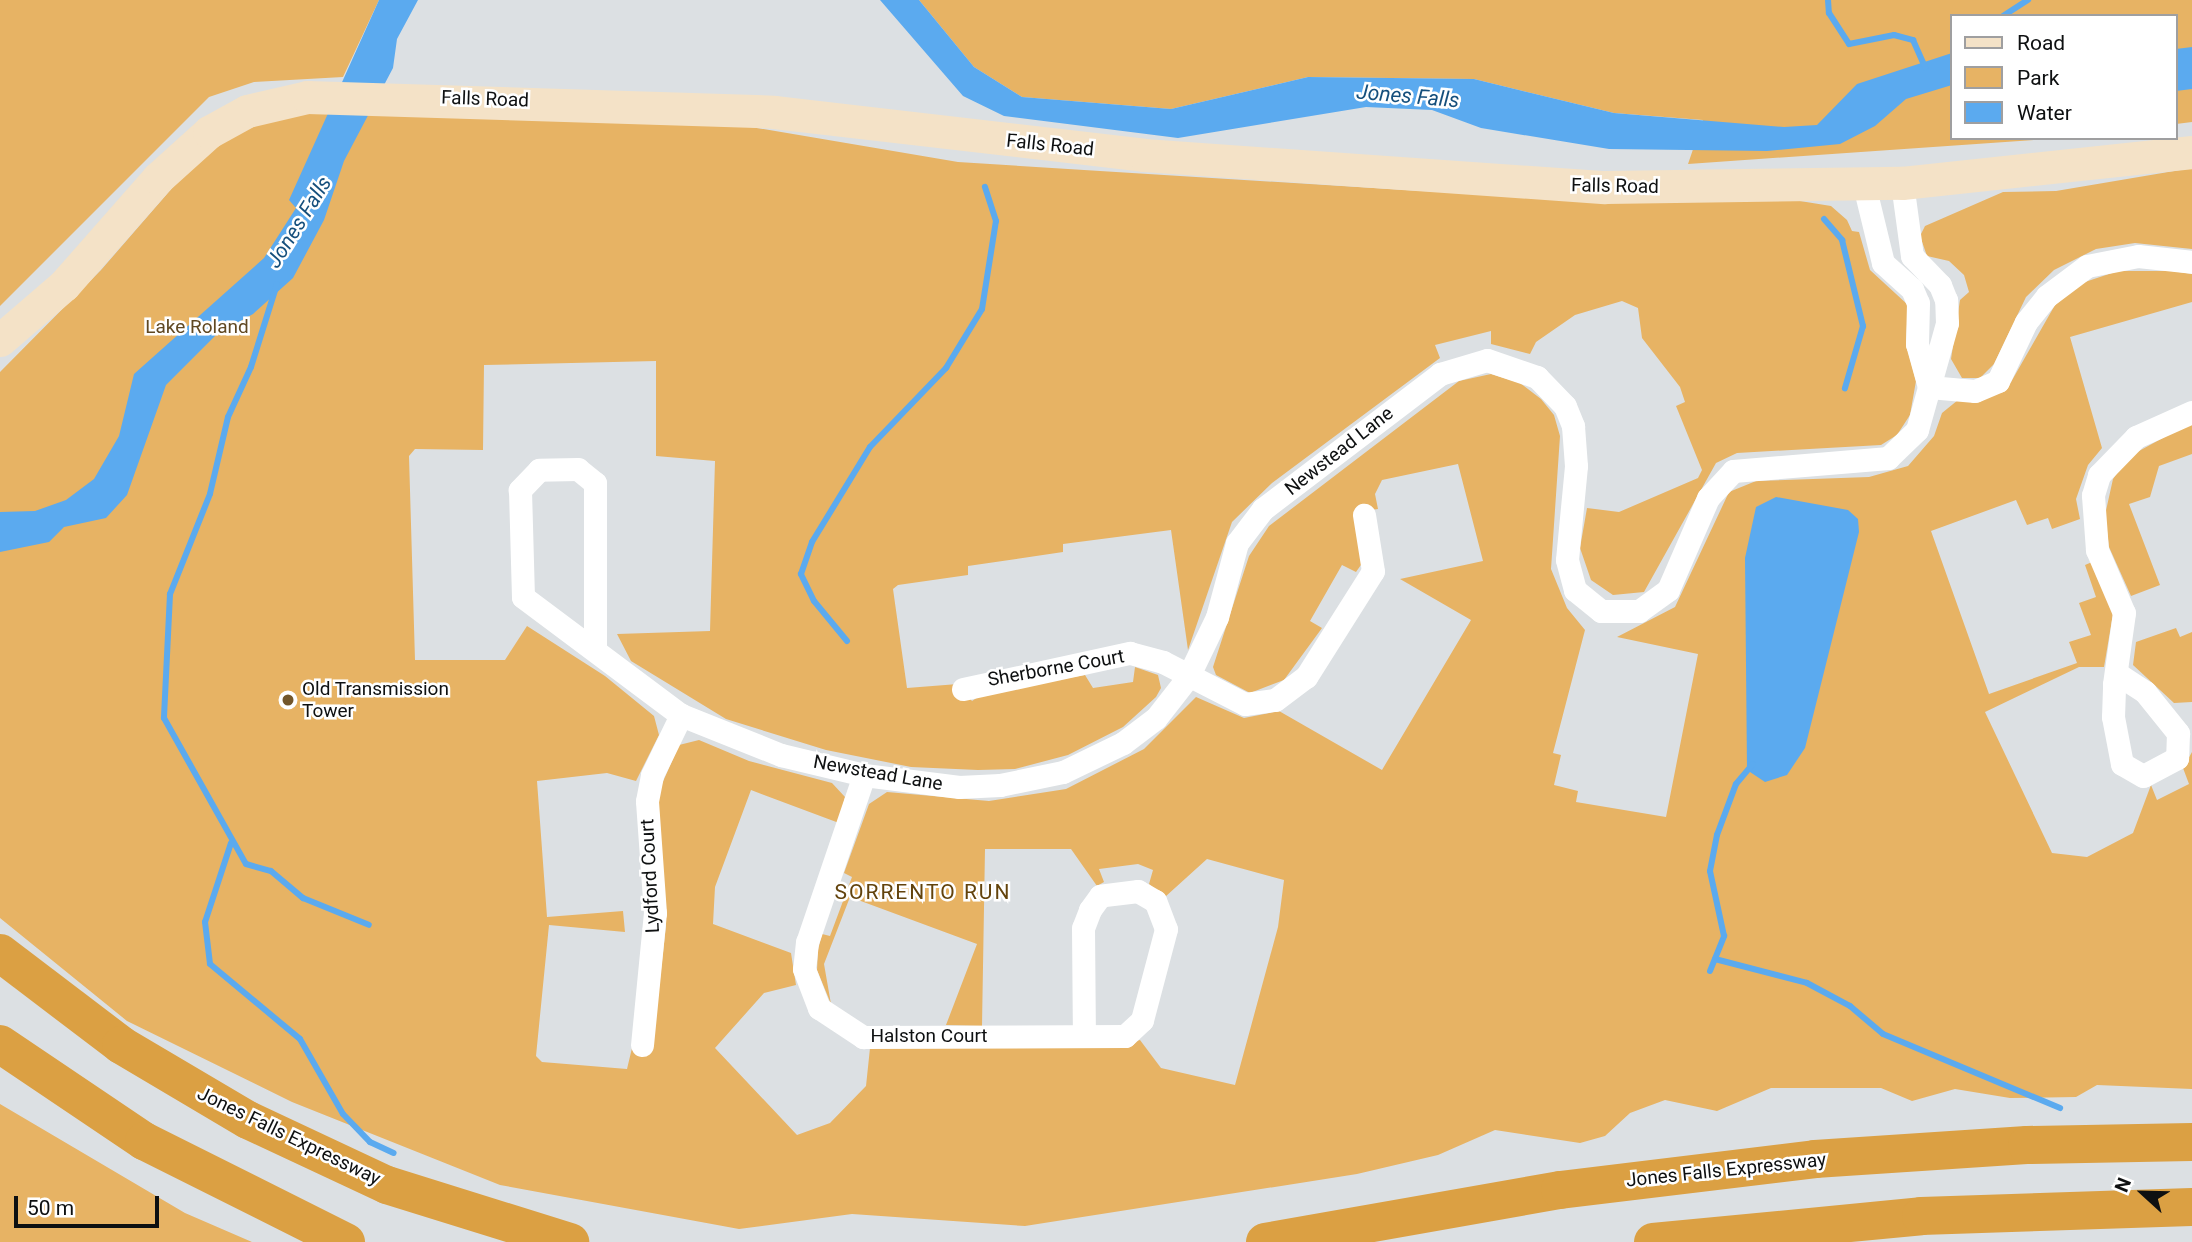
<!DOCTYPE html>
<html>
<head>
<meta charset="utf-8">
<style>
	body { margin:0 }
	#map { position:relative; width:2192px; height:1242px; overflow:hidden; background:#dce0e3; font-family:Roboto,sans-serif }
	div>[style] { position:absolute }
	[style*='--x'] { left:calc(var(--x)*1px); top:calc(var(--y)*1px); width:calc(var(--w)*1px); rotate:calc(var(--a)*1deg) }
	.green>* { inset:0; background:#e7b364 }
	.water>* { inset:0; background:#5baaef }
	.stream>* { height:6px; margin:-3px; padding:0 3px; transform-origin:3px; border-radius:3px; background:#5baaef }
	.minor>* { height:23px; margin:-11.5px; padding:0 11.5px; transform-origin:11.5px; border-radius:11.5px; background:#fff }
	.secondary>* { height:33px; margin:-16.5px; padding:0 16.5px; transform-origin:16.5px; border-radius:16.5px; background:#f4e2c7 }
	.motorway>* { height:38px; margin:-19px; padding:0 19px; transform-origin:19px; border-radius:19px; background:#dba043 }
	.dots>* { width:19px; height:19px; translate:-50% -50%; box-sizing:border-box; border:4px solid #fff; border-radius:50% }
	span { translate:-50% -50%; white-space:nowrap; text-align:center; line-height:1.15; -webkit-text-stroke:5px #fff; paint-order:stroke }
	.street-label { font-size:19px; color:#0e1011 }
	.park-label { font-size:19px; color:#604822 }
	.poi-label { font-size:19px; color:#0e1011 }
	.left { translate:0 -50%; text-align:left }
	.water-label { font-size:21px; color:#154f7c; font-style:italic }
	.neighbourhood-label { font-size:21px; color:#63430c; letter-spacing:2px }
	.legend { position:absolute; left:1950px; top:14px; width:228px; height:126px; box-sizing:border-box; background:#fff; border:2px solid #9f9fa0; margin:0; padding:9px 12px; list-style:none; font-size:21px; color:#0e1011 }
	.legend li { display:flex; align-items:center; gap:14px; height:35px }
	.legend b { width:35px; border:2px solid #9f9fa0 }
	.north { position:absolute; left:2108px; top:1158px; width:70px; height:70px; -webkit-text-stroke:5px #fff; paint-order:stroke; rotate:292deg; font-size:19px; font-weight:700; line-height:28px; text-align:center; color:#0e1011 }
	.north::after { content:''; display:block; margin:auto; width:24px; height:32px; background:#0e1011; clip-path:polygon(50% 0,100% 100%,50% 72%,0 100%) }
	.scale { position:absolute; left:14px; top:1196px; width:145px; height:32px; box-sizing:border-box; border:4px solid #0e1011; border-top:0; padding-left:9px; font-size:21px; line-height:24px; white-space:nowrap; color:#0e1011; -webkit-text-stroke:5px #fff; paint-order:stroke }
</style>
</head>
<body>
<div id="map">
	<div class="green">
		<div style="clip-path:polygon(0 0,379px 0,343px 77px,254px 82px,209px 97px,0 306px)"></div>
		<div style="clip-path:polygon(919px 0,2192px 0,2192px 122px,2176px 124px,2176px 16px,1952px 16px,1952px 138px,2061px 138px,1688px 164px,1703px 120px,1614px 113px,1474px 79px,1308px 77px,1171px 109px,1022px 97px,974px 67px)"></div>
		<div style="clip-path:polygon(303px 111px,710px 120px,958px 162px,1421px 191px,1800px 201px,1831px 206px,1847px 220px,1852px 231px,1859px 232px,1870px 270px,1908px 305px,1906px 344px,1916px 381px,1910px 415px,1897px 435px,1881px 445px,1737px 453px,1716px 463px,1644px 592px,1613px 595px,1591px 580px,1580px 548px,1587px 508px,1619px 512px,1698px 478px,1702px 470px,1676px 406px,1685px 402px,1680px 387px,1642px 338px,1638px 308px,1622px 301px,1575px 315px,1536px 342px,1530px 354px,1491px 344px,1491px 331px,1435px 345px,1440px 358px,1272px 483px,1232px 522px,1188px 650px,1171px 530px,1063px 544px,1063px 552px,968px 566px,968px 575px,898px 585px,893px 589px,907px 688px,958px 684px,972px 701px,984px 693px,1085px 675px,1093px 688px,1133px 682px,1135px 667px,1158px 675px,1161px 688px,1156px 697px,1123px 727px,1068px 755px,1015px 769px,978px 770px,911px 767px,826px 750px,726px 719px,631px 661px,617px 634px,710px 631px,715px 461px,656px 456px,656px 361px,484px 365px,483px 450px,415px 449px,409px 456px,415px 660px,505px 660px,527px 626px,605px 676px,654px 716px,659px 735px,636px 781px,607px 773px,537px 781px,547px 917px,623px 911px,625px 932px,549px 925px,536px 1056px,542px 1062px,627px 1069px,632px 1048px,652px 1050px,666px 926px,658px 793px,679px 745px,699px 740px,749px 761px,832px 783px,845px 797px,839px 823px,751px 790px,715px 887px,713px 924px,791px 953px,796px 985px,764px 993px,715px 1048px,797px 1135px,830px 1123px,866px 1086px,870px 1048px,1117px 1046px,1140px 1040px,1161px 1068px,1235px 1085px,1278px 927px,1284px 880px,1207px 859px,1165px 897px,1149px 884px,1153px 870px,1138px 864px,1099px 869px,1104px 882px,1097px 886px,1071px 849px,985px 849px,982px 1026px,946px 1025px,977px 944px,850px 897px,824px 964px,831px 1004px,817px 970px,818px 950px,822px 934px,830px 936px,852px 877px,844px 873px,869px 804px,887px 792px,989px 801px,1066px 789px,1144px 749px,1196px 697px,1244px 718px,1279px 711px,1382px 770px,1471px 620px,1400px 579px,1483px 561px,1458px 464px,1382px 480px,1375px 494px,1378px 509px,1358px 512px,1363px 562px,1356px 572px,1342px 565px,1310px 621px,1322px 628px,1284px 680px,1250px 693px,1216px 675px,1213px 667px,1249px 556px,1269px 526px,1459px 381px,1491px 374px,1520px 383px,1541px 399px,1554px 415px,1560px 436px,1551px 569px,1567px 608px,1585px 630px,1553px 753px,1561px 755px,1554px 785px,1578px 791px,1576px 802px,1666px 817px,1698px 654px,1617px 637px,1675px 607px,1729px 492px,1756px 481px,1869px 477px,1908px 466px,1934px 436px,1942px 413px,1958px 400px,1993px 395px,2011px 382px,2055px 305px,2082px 283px,2118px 271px,2172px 271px,2192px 274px,2192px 302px,2070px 337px,2102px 448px,2088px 465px,2076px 499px,2080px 519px,2052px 529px,2048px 518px,2027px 525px,2016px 500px,1931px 531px,1989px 694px,2077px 663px,2069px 642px,2091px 635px,2079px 603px,2096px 597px,2085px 565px,2092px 562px,2113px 614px,2104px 667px,2079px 667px,1985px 712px,2052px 853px,2087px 857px,2133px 833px,2151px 785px,2157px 800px,2189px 784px,2183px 768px,2192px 752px,2192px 1089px,2097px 1085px,2076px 1097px,2010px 1098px,1955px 1089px,1912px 1101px,1881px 1088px,1771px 1088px,1717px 1111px,1665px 1100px,1630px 1113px,1605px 1136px,1580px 1143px,1495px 1130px,1438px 1155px,1357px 1174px,1025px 1226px,852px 1214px,739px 1229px,500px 1185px,292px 1102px,127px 1021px,0 918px,0 372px,101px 270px,200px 156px,237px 132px)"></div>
		<div style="clip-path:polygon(2192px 168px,2192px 249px,2135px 243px,2096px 249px,2054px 270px,2026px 297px,1994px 364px,1980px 378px,1962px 378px,1951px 359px,1960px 300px,1969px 292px,1964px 275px,1949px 261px,1927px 256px,1920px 236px,1925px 226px,2003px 192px,2056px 191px)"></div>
		<div style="clip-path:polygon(2192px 422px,2192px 454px,2159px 466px,2150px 497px,2129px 504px,2160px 585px,2131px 596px,2109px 547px,2105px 515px,2113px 479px,2128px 457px)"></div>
		<div style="clip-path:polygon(2176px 628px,2180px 637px,2192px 632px,2192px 702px,2174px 703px,2133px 665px,2136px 642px)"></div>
		<div style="clip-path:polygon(0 1104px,185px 1213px,252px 1242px,0 1242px)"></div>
	</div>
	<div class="water">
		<div style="clip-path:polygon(379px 0,418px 0,397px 39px,393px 68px,344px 161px,324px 220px,293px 278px,253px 314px,216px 335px,166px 385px,127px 495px,106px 518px,64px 527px,49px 542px,0 552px,0 512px,35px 511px,66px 500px,94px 479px,119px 436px,134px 374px,264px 258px,296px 208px,289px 200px)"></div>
		<div style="clip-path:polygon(880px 0,919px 0,974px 67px,1022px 97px,1171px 109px,1308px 77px,1474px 79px,1614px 113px,1784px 127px,1817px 125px,1857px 84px,1952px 53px,1952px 85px,1906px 99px,1875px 126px,1840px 144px,1767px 151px,1609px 149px,1481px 128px,1432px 110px,1366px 107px,1178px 138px,1004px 116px,963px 96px)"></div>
		<div style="clip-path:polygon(2192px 47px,2192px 89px,2176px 91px,2176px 49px)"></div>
		<div style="clip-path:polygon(1776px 497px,1848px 510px,1858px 519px,1859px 532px,1805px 748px,1787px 775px,1765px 782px,1747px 770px,1745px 558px,1756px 507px)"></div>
	</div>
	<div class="stream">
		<div style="--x:1828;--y:0;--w:13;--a:86"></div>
		<div style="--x:1829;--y:13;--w:37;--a:57"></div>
		<div style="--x:1849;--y:44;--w:46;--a:-11.3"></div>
		<div style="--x:1894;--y:35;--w:20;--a:15"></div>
		<div style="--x:1913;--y:40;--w:30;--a:66"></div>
		<div style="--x:2003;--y:16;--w:30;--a:-33"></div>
		<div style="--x:1824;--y:219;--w:28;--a:49"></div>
		<div style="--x:1842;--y:240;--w:89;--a:76.3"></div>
		<div style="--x:1863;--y:326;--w:65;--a:106.2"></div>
		<div style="--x:277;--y:284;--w:87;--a:107.4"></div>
		<div style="--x:251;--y:367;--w:55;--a:114.7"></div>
		<div style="--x:228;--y:417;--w:79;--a:103.2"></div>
		<div style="--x:210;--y:494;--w:108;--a:111.8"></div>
		<div style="--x:170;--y:594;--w:124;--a:92.8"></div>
		<div style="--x:164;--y:718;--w:167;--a:60.7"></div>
		<div style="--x:246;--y:864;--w:26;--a:16"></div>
		<div style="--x:271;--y:871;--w:42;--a:40.2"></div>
		<div style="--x:303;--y:898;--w:71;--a:22.2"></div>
		<div style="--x:847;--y:641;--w:52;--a:-129.5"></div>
		<div style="--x:814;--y:601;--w:30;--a:-116"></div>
		<div style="--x:801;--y:574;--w:34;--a:-71"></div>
		<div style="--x:812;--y:542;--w:111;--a:-58.6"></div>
		<div style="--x:870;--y:447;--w:110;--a:-46.1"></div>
		<div style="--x:946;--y:368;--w:69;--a:-58.6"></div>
		<div style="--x:982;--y:309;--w:89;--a:-81"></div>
		<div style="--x:996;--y:221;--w:36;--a:-108"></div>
		<div style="--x:231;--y:843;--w:83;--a:108.2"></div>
		<div style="--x:205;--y:922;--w:42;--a:83.2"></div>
		<div style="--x:210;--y:964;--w:117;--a:39.8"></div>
		<div style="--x:300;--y:1039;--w:86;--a:60.2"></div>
		<div style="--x:343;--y:1114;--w:39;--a:46"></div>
		<div style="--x:370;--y:1142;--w:26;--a:25"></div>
		<div style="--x:1715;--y:959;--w:95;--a:14.6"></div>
		<div style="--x:1807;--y:983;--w:49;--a:28.1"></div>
		<div style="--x:1850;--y:1006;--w:43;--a:40.3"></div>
		<div style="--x:1883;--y:1034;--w:192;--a:22.7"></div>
		<div style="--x:1710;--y:971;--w:38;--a:-68"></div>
		<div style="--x:1724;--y:936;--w:66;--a:-102.2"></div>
		<div style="--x:1710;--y:871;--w:37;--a:-79"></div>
		<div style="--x:1717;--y:835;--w:54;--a:-69.6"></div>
		<div style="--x:1736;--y:784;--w:26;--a:-50"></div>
	</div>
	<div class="minor">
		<div style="--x:1864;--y:185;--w:80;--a:76.3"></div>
		<div style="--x:1883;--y:263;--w:39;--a:42"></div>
		<div style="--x:1912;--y:289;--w:15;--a:67"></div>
		<div style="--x:1918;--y:303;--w:41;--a:91.4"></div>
		<div style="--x:1917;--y:344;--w:45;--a:74.4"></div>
		<div style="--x:1929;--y:387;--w:46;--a:5"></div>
		<div style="--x:1975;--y:391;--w:25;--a:-23"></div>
		<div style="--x:1998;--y:381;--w:65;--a:-64.6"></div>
		<div style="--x:2026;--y:322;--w:33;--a:-51"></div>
		<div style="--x:2047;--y:296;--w:50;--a:-36.9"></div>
		<div style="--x:2087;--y:266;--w:52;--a:-11.1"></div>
		<div style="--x:2138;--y:256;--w:54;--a:6.3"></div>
		<div style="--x:595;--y:646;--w:163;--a:-90"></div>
		<div style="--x:595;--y:483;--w:22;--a:-141"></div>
		<div style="--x:578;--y:469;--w:39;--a:179"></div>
		<div style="--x:539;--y:470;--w:28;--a:134"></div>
		<div style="--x:520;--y:490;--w:107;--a:88.4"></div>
		<div style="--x:523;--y:597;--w:197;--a:36.8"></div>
		<div style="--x:681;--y:715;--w:108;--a:21.8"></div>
		<div style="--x:781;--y:755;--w:85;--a:13.5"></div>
		<div style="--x:864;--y:775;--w:96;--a:7.2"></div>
		<div style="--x:959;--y:787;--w:41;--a:-2.8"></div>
		<div style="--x:1000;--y:785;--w:64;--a:-11.7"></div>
		<div style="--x:1063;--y:772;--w:67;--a:-25.8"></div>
		<div style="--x:1123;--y:743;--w:41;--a:-37.1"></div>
		<div style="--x:1156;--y:718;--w:52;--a:-52"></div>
		<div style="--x:1188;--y:677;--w:67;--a:-64.2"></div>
		<div style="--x:1217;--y:617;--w:77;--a:-74.9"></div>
		<div style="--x:1237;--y:543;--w:43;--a:-52.6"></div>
		<div style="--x:1263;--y:509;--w:223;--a:-37.3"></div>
		<div style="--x:1440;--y:374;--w:49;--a:-16.6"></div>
		<div style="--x:1487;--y:360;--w:53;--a:18.8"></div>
		<div style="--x:1537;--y:377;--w:40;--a:46"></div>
		<div style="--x:1565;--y:406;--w:22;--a:68"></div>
		<div style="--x:1573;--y:426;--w:40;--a:85.7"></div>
		<div style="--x:1576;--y:466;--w:94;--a:95.5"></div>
		<div style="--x:1567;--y:560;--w:31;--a:75"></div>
		<div style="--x:1575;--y:590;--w:33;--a:39"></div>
		<div style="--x:1601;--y:611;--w:38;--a:0"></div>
		<div style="--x:1639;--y:611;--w:36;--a:-36"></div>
		<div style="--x:1668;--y:590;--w:100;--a:-66.5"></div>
		<div style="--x:1708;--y:498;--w:37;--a:-47"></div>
		<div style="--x:1733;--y:471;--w:156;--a:-4.8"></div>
		<div style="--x:1888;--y:458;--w:40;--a:-44"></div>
		<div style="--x:1917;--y:430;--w:111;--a:-74.3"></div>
		<div style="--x:1947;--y:323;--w:23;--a:-92"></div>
		<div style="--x:1946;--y:300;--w:16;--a:-112"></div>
		<div style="--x:1940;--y:285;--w:40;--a:-134"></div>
		<div style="--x:1912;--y:256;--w:74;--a:-97.8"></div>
		<div style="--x:2116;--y:673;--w:35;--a:33"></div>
		<div style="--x:2145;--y:692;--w:53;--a:51.2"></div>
		<div style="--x:2178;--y:733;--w:25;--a:92"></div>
		<div style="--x:2177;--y:758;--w:38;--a:152"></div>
		<div style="--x:2143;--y:776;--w:24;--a:-150"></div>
		<div style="--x:2122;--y:764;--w:48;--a:-100.8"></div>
		<div style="--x:2113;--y:717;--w:33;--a:-88"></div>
		<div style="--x:2114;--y:684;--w:72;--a:-82"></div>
		<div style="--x:2124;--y:613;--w:69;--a:-113.2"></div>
		<div style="--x:2097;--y:550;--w:55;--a:-94.2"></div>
		<div style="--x:2093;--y:495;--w:21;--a:-73"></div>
		<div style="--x:2099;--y:475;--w:53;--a:-45.8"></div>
		<div style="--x:2136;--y:437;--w:61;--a:-24.1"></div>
		<div style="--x:963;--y:689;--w:171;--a:-12.2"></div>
		<div style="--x:1130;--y:653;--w:34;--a:15"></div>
		<div style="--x:1163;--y:662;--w:92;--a:27.1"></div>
		<div style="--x:1245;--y:704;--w:30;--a:-8"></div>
		<div style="--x:1275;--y:700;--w:39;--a:-37"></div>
		<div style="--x:1306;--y:677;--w:125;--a:-57.7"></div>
		<div style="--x:1373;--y:571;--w:57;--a:-99.1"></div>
		<div style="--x:864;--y:775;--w:176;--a:108.8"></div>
		<div style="--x:807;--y:942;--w:27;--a:96"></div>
		<div style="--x:804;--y:969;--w:42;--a:69"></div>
		<div style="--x:819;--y:1008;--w:53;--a:33.4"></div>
		<div style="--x:863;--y:1037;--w:262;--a:-0.2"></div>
		<div style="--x:1125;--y:1036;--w:23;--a:-43"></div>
		<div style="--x:1142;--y:1020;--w:94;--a:-75.2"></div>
		<div style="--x:1166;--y:929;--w:30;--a:-111"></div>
		<div style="--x:1155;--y:901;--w:20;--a:-150"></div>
		<div style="--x:1138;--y:891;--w:38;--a:173"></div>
		<div style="--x:1100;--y:896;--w:17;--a:126"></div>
		<div style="--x:1090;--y:910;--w:19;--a:111"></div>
		<div style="--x:1083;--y:928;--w:108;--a:89.5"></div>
		<div style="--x:642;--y:1045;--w:133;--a:-84.4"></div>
		<div style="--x:655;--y:913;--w:112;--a:-94.1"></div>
		<div style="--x:647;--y:801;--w:26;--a:-79"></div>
		<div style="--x:652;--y:775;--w:67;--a:-64.2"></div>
	</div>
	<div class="secondary">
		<div style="--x:0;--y:340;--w:84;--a:-40.7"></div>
		<div style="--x:64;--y:285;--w:142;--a:-48.7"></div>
		<div style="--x:158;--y:178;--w:69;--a:-42"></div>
		<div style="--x:209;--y:132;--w:43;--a:-28.9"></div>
		<div style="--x:247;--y:111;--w:62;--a:-13.1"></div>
		<div style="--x:307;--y:97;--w:467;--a:1.8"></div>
		<div style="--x:774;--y:112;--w:372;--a:6.6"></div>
		<div style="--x:1144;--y:155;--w:462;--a:4"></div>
		<div style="--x:1605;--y:187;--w:297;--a:-0.8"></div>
		<div style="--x:1902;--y:183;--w:292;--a:-6.1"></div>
	</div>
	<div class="motorway">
		<div style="--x:0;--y:953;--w:152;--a:37.2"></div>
		<div style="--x:121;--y:1045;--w:147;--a:30.6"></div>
		<div style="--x:248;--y:1120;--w:153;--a:25.1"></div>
		<div style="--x:387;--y:1185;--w:192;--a:17.3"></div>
		<div style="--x:0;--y:1044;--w:174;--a:34"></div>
		<div style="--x:144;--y:1141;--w:226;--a:26.6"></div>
		<div style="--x:1265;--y:1242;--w:300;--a:-10"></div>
		<div style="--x:1560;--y:1190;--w:257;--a:-6.9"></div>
		<div style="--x:1815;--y:1159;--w:212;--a:-3.8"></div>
		<div style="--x:2027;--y:1145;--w:165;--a:-1"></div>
		<div style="--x:1653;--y:1242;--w:269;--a:-5.5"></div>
		<div style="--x:1921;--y:1216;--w:271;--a:-1.9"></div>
	</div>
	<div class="dots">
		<div style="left:288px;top:700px;background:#73562a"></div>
	</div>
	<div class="street-label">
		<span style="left:485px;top:99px;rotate:2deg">Falls Road</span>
		<span style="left:1050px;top:145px;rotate:6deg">Falls Road</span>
		<span style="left:1615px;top:186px;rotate:1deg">Falls Road</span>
		<span style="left:1339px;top:451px;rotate:-38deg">Newstead Lane</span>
		<span style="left:1056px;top:668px;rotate:-10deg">Sherborne Court</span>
		<span style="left:878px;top:773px;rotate:10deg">Newstead Lane</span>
		<span style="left:650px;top:876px;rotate:-93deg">Lydford Court</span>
		<span style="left:929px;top:1036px">Halston Court</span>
		<span style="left:289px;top:1136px;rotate:26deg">Jones Falls Expressway</span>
		<span style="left:1726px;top:1170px;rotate:-6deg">Jones Falls Expressway</span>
	</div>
	<div class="park-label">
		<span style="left:197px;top:327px">Lake Roland</span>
	</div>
	<div class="poi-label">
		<span class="left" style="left:302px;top:700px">Old Transmission<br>Tower</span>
	</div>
	<div class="water-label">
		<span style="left:1408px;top:96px;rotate:5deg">Jones Falls</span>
		<span style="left:299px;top:222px;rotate:-58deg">Jones Falls</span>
	</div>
	<div class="neighbourhood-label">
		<span style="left:923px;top:892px">SORRENTO RUN</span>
	</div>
	<ul class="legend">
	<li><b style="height:9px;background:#f4e2c7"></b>Road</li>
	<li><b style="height:19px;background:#e7b364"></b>Park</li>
	<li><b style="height:19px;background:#5baaef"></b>Water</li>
	</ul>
	<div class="north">N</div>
	<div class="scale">50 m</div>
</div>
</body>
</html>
